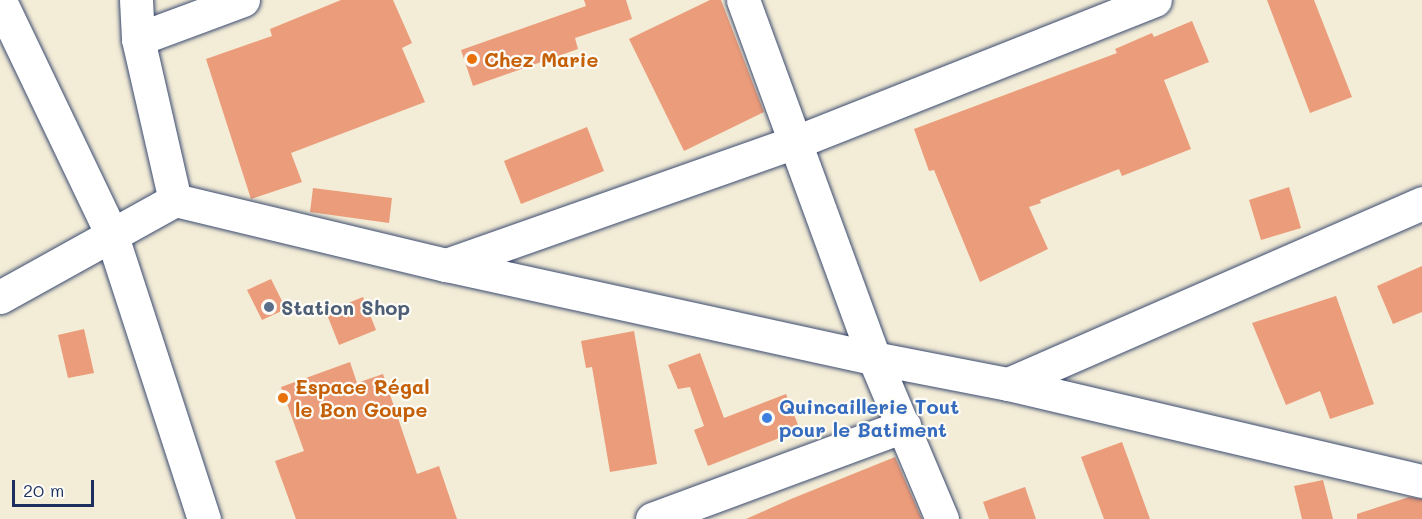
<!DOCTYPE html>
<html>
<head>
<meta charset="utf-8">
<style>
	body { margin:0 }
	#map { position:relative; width:1422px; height:519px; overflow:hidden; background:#f3ecd6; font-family:Mali,sans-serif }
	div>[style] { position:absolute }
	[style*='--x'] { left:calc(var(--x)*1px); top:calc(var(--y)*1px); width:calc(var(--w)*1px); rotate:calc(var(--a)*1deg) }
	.building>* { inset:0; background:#eb9c7a }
	.roads { filter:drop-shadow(0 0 2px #3b4b70) drop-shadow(0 0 2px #3b4b70) }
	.street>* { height:33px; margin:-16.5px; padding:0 16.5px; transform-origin:16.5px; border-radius:16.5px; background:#fff }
	.secondary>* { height:33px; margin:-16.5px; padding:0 16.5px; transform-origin:16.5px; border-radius:16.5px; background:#fff }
	.dots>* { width:16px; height:16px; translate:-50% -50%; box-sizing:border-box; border:3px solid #fdfcf7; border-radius:50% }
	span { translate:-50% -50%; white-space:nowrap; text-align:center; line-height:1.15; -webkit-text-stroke:4.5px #fdfcf7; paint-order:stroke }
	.food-label { font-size:20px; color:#c56008; font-weight:700 }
	.left { translate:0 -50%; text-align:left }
	.service-label { font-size:20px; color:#4e5e75; font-weight:700 }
	.shop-label { font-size:20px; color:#366cbe; font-weight:700 }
	.scale { position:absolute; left:12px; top:480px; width:82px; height:27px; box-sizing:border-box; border:3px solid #1b2f5e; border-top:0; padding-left:8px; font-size:18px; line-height:21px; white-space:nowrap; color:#1b2f5e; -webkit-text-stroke:4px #fdfcf7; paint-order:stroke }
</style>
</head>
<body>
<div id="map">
	<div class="building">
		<div style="clip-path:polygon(341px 0,393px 0,412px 43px,402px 48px,425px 102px,291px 153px,302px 182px,251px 199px,206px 59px,272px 36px,270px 29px)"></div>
		<div style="clip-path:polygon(584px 0,626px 0,632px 19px,575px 38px,578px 49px,473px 86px,461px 50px,586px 6px)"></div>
		<div style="clip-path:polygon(710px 0,721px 0,764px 112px,684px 151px,629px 39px)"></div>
		<div style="clip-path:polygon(1267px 0,1314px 0,1352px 97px,1310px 113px)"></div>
		<div style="clip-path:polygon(1192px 21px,1209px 62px,1164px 80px,1191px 149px,1122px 176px,1119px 169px,1040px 200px,1041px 203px,1029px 207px,1048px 249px,980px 282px,934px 170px,929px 171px,914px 129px,1117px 53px,1115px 49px,1152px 33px,1154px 37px)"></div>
		<div style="clip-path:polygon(587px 127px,604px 171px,521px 204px,504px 161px)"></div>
		<div style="clip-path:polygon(1289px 187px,1301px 228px,1261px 240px,1249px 200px)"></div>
		<div style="clip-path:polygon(313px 188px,392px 198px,389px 223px,310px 212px)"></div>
		<div style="clip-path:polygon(1422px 266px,1422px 312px,1393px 324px,1377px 286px)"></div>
		<div style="clip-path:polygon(271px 279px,286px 309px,262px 320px,247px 290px)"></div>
		<div style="clip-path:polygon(1336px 296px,1374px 404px,1330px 419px,1320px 391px,1286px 405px,1252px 323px)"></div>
		<div style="clip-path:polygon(363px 297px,376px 330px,339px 345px,326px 312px)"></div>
		<div style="clip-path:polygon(84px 329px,94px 373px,68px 378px,58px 335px)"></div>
		<div style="clip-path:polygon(634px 331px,657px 464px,610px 472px,592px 367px,586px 368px,581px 341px)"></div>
		<div style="clip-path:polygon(700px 353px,724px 418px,786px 394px,800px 430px,708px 466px,694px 430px,704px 426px,690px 387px,678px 389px,668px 365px)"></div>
		<div style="clip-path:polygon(350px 362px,357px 383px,383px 374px,417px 474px,439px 466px,457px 519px,296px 519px,275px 461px,304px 451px,281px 387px)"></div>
		<div style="clip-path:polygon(1122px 442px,1150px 519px,1104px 519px,1081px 457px)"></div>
		<div style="clip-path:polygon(895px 457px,922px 519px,746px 519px,791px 499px)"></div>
		<div style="clip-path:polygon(1323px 480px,1333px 519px,1302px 519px,1294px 486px)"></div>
		<div style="clip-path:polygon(1025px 487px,1036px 519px,989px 519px,983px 502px)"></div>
		<div style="clip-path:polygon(1409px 497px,1422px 499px,1422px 519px,1357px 519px,1357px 514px)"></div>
	</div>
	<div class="roads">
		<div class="street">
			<div style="--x:136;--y:0;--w:39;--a:87"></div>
			<div style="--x:138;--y:39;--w:165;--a:77.1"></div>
			<div style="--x:743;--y:0;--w:381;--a:69.9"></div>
			<div style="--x:874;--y:358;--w:175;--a:67.1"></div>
			<div style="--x:138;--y:39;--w:112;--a:-20.4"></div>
			<div style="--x:446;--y:265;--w:371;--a:-19.4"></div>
			<div style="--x:796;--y:142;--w:386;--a:-21.6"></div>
			<div style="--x:0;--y:297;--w:200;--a:-29"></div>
			<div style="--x:175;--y:200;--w:279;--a:13.5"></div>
			<div style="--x:446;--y:265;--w:438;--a:12.3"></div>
			<div style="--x:874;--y:358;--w:136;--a:11"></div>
			<div style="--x:1008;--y:384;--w:425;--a:13.2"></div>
			<div style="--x:1008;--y:384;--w:452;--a:-23.6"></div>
			<div style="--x:652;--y:519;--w:269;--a:-20.3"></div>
		</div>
		<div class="secondary">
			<div style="--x:0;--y:1;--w:257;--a:64.4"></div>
			<div style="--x:111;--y:233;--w:301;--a:72"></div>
		</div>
	</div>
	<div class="dots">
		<div style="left:472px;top:59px;background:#e8710a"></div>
		<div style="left:269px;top:307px;background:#5c6f8a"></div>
		<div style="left:283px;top:398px;background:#e8710a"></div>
		<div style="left:767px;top:418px;background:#3f7fe0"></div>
	</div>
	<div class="food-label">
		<span class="left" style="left:484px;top:59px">Chez Marie</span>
		<span class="left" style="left:295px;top:398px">Espace Régal<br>le Bon Goupe</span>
	</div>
	<div class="service-label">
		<span class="left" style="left:281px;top:307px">Station Shop</span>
	</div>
	<div class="shop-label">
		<span class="left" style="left:779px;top:418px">Quincaillerie Tout<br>pour le Batiment</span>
	</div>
	<div class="scale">20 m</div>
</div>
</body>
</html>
